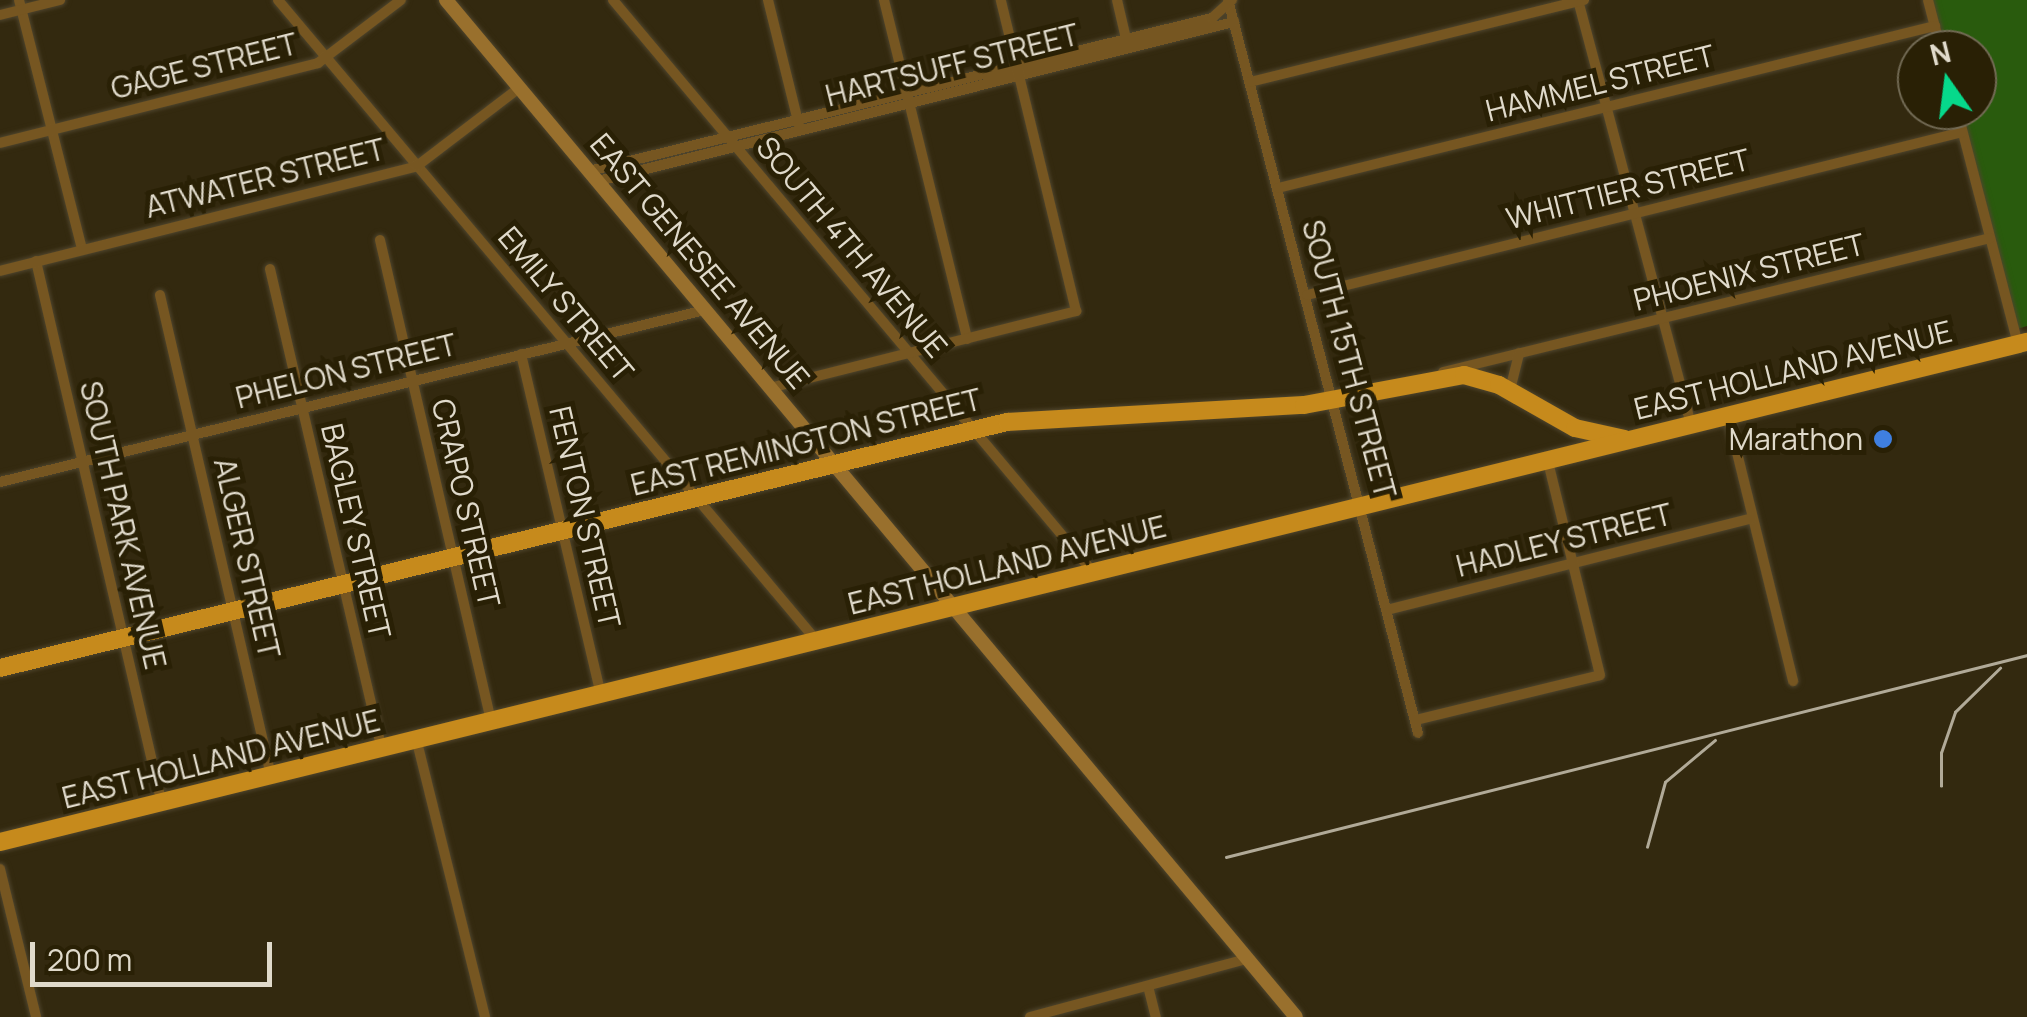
<!DOCTYPE html>
<html>
<head>
<meta charset="utf-8">
<style>
	body { margin:0 }
	#map { position:relative; width:2027px; height:1017px; overflow:hidden; background:#33290f; font-family:Manrope,sans-serif }
	div>[style] { position:absolute }
	[style*='--x'] { left:calc(var(--x)*1px); top:calc(var(--y)*1px); width:calc(var(--w)*1px); rotate:calc(var(--a)*1deg) }
	.green>* { inset:0; background:#295b0d }
	.roads { filter:drop-shadow(0 0 2px #4f452d) drop-shadow(0 0 2px #4f452d) }
	.minor>* { height:10px; margin:-5px; padding:0 5px; transform-origin:5px; border-radius:5px; background:#765621 }
	.secondary>* { height:14px; margin:-7px; padding:0 7px; transform-origin:7px; border-radius:7px; background:#99702d }
	.trunk>* { height:18px; margin:-9px; padding:0 9px; transform-origin:9px; border-radius:9px; background:#c68a1c }
	.rail>* { height:2.5px; margin:-1.25px; padding:0 1.25px; transform-origin:1.25px; border-radius:1.25px; background:#b1aa98 }
	.dots>* { width:28px; height:28px; translate:-50% -50%; box-sizing:border-box; border:5px solid #292005; border-radius:50% }
	span { translate:-50% -50%; white-space:nowrap; text-align:center; line-height:1.15; -webkit-text-stroke:10px #292005; paint-order:stroke }
	.street-label { font-size:30px; color:#e0dacb }
	.poi-label { font-size:30px; color:#e0dacb }
	.right { translate:-100% -50%; text-align:right }
	.north { position:absolute; left:1897px; top:30px; width:100px; height:100px; box-sizing:border-box; background:#292005; border:2px solid #726a54; border-radius:50%; rotate:346deg; font-size:28px; font-weight:700; line-height:40px; text-align:center; color:#e0dacb }
	.north::after { content:''; display:block; margin:auto; width:35px; height:45px; background:#06d98b; clip-path:polygon(50% 0,100% 100%,50% 72%,0 100%) }
	.scale { position:absolute; left:30px; top:942px; width:242px; height:45px; box-sizing:border-box; border:5px solid #e0dacb; border-top:0; padding-left:12px; font-size:30px; line-height:35px; white-space:nowrap; color:#e0dacb; -webkit-text-stroke:8px #292005; paint-order:stroke }
</style>
</head>
<body>
<div id="map">
	<div class="green">
		<div style="clip-path:polygon(1928px 0,2027px 0,2027px 326px,2014px 330px,1957px 110px,1977px 110px,1977px 50px,1941px 50px)"></div>
	</div>
	<div class="roads">
		<div class="minor">
			<div style="--x:19;--y:0;--w:257;--a:75.8"></div>
			<div style="--x:278;--y:0;--w:836;--a:49.95"></div>
			<div style="--x:613;--y:0;--w:747;--a:50"></div>
			<div style="--x:768;--y:0;--w:129;--a:76.1"></div>
			<div style="--x:884;--y:0;--w:349;--a:76.2"></div>
			<div style="--x:1117;--y:0;--w:44;--a:76.9"></div>
			<div style="--x:1228;--y:0;--w:757;--a:75.47"></div>
			<div style="--x:1578;--y:0;--w:439;--a:75.1"></div>
			<div style="--x:1928;--y:0;--w:52;--a:75.4"></div>
			<div style="--x:0;--y:15;--w:62;--a:-14"></div>
			<div style="--x:1250;--y:82;--w:344;--a:-13.8"></div>
			<div style="--x:1957;--y:110;--w:242;--a:75.4"></div>
			<div style="--x:0;--y:143;--w:328;--a:-14.1"></div>
			<div style="--x:318;--y:63;--w:104;--a:-37.2"></div>
			<div style="--x:589;--y:171;--w:642;--a:-13.8"></div>
			<div style="--x:1212;--y:18;--w:27;--a:-42"></div>
			<div style="--x:598;--y:181;--w:656;--a:-14.04"></div>
			<div style="--x:1278;--y:188;--w:677;--a:-13.85"></div>
			<div style="--x:380;--y:240;--w:493;--a:77"></div>
			<div style="--x:36;--y:261;--w:553;--a:76.94"></div>
			<div style="--x:270;--y:269;--w:491;--a:76.9"></div>
			<div style="--x:0;--y:271;--w:430;--a:-14.1"></div>
			<div style="--x:417;--y:166;--w:128;--a:-37.4"></div>
			<div style="--x:160;--y:295;--w:492;--a:77"></div>
			<div style="--x:1307;--y:295;--w:675;--a:-13.97"></div>
			<div style="--x:521;--y:354;--w:347;--a:76.8"></div>
			<div style="--x:1443;--y:372;--w:563;--a:-13.76"></div>
			<div style="--x:770;--y:388;--w:316;--a:-14.1"></div>
			<div style="--x:1076;--y:311;--w:320;--a:-103.6"></div>
			<div style="--x:1510;--y:390;--w:38;--a:-76"></div>
			<div style="--x:1728;--y:416;--w:273;--a:76.2"></div>
			<div style="--x:0;--y:482;--w:726;--a:-13.71"></div>
			<div style="--x:1387;--y:610;--w:376;--a:-14.1"></div>
			<div style="--x:1416;--y:720;--w:189;--a:-13.7"></div>
			<div style="--x:1600;--y:675;--w:219;--a:-103.7"></div>
			<div style="--x:416;--y:738;--w:287;--a:76.1"></div>
			<div style="--x:0;--y:869;--w:152;--a:76.3"></div>
			<div style="--x:1148;--y:986;--w:32;--a:76"></div>
			<div style="--x:1030;--y:1017;--w:225;--a:-15"></div>
		</div>
		<div class="secondary">
			<div style="--x:446;--y:0;--w:1325;--a:50.11"></div>
		</div>
		<div class="trunk">
			<div style="--x:0;--y:668;--w:1037;--a:-13.73"></div>
			<div style="--x:1007;--y:422;--w:297;--a:-3.3"></div>
			<div style="--x:1304;--y:405;--w:163;--a:-10.6"></div>
			<div style="--x:1464;--y:375;--w:36;--a:16"></div>
			<div style="--x:1499;--y:385;--w:87;--a:29.5"></div>
			<div style="--x:1575;--y:428;--w:51;--a:12.4"></div>
			<div style="--x:0;--y:842;--w:2088;--a:-13.86"></div>
		</div>
	</div>
	<div class="rail">
		<div style="--x:1941;--y:786;--w:33;--a:-90"></div>
		<div style="--x:1941;--y:753;--w:43;--a:-71.1"></div>
		<div style="--x:1955;--y:712;--w:63;--a:-44.4"></div>
		<div style="--x:1647;--y:847;--w:67;--a:-74.5"></div>
		<div style="--x:1665;--y:782;--w:65;--a:-40"></div>
		<div style="--x:1226;--y:857;--w:826;--a:-14.15"></div>
	</div>
	<div class="dots">
		<div style="left:1883px;top:439px;background:#3f7fe0"></div>
	</div>
	<div class="street-label">
		<span style="left:952px;top:65px;rotate:-14deg">HARTSUFF STREET</span>
		<span style="left:204px;top:66px;rotate:-14deg">GAGE STREET</span>
		<span style="left:1600px;top:83px;rotate:-14deg">HAMMEL STREET</span>
		<span style="left:265px;top:178px;rotate:-14deg">ATWATER STREET</span>
		<span style="left:1628px;top:189px;rotate:-14deg">WHITTIER STREET</span>
		<span style="left:852px;top:247px;rotate:50deg">SOUTH 4TH AVENUE</span>
		<span style="left:700px;top:261px;rotate:50deg">EAST GENESEE AVENUE</span>
		<span style="left:1749px;top:272px;rotate:-14deg">PHOENIX STREET</span>
		<span style="left:566px;top:304px;rotate:50deg">EMILY STREET</span>
		<span style="left:1349px;top:359px;rotate:75deg">SOUTH 15TH STREET</span>
		<span style="left:1793px;top:370px;rotate:-14deg">EAST HOLLAND AVENUE</span>
		<span style="left:346px;top:371px;rotate:-14deg">PHELON STREET</span>
		<span style="left:806px;top:442px;rotate:-14deg">EAST REMINGTON STREET</span>
		<span style="left:466px;top:503px;rotate:77deg">CRAPO STREET</span>
		<span style="left:585px;top:517px;rotate:77deg">FENTON STREET</span>
		<span style="left:123px;top:525px;rotate:77deg">SOUTH PARK AVENUE</span>
		<span style="left:356px;top:531px;rotate:77deg">BAGLEY STREET</span>
		<span style="left:1564px;top:540px;rotate:-14deg">HADLEY STREET</span>
		<span style="left:247px;top:558px;rotate:77deg">ALGER STREET</span>
		<span style="left:1007px;top:565px;rotate:-14deg">EAST HOLLAND AVENUE</span>
		<span style="left:221px;top:759px;rotate:-14deg">EAST HOLLAND AVENUE</span>
	</div>
	<div class="poi-label">
		<span class="right" style="left:1863px;top:439px">Marathon</span>
	</div>
	<div class="north">N</div>
	<div class="scale">200 m</div>
</div>
</body>
</html>
